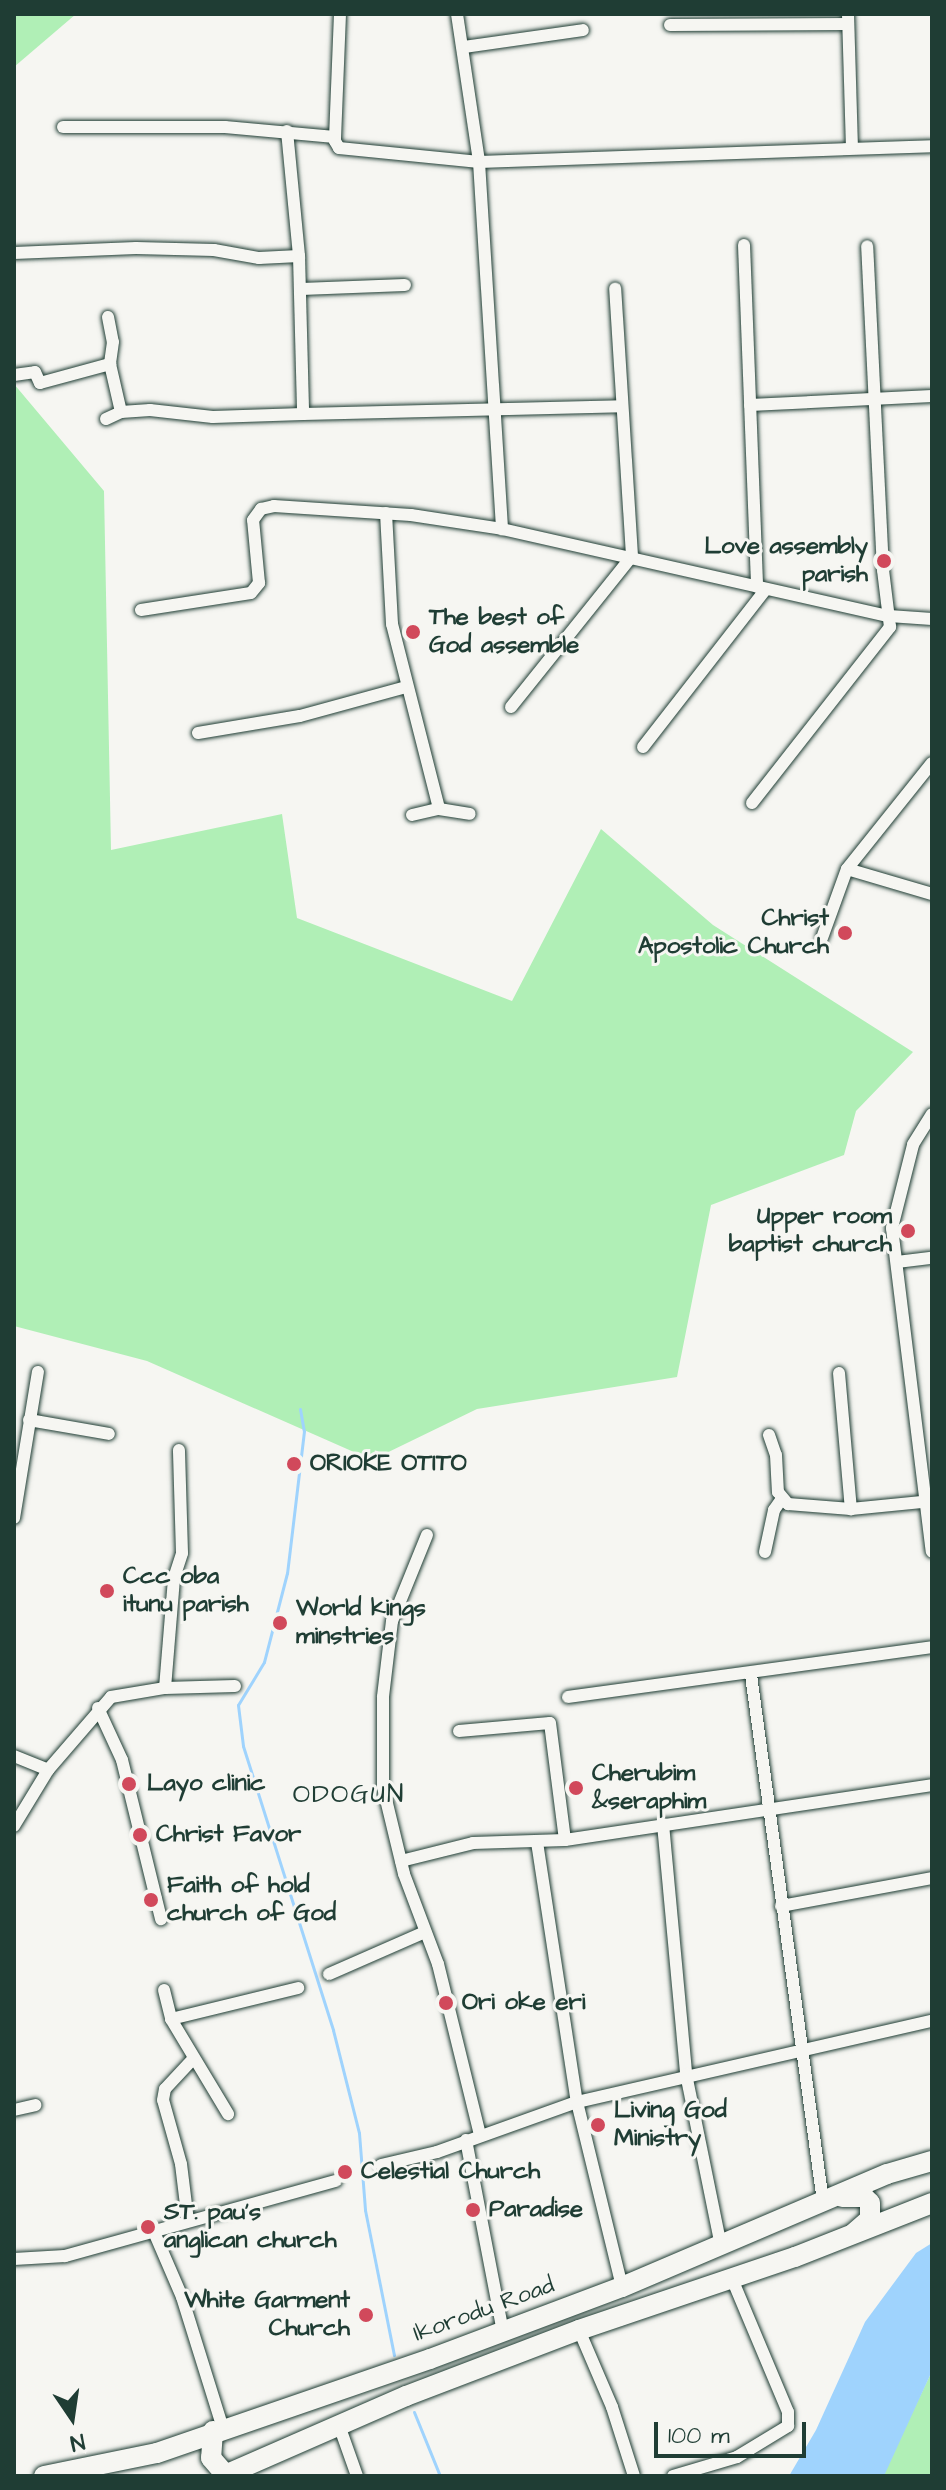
<!DOCTYPE html>
<html>
<head>
<meta charset="utf-8">
<style>
	body { margin:0 }
	#map { position:relative; width:946px; height:2490px; overflow:hidden; background:#f6f6f2; font-family:"Architects Daughter",sans-serif }
	div>[style] { position:absolute }
	[style*='--x'] { left:calc(var(--x)*1px); top:calc(var(--y)*1px); width:calc(var(--w)*1px); rotate:calc(var(--a)*1deg) }
	.green>* { inset:0; background:#b0efb6 }
	.water>* { inset:0; background:#9fd3fd }
	.stream>* { height:3px; margin:-1.5px; padding:0 1.5px; transform-origin:1.5px; border-radius:1.5px; background:#9fd3fd }
	.roads { filter:drop-shadow(0 0 2px #1f3d34) drop-shadow(0 0 2px #1f3d34) }
	.minor>* { height:12px; margin:-6px; padding:0 6px; transform-origin:6px; border-radius:6px; background:#f6f6f2 }
	.trunk>* { height:20px; margin:-10px; padding:0 10px; transform-origin:10px; border-radius:10px; background:#f6f6f2 }
	.dots>* { width:22px; height:22px; translate:-50% -50%; box-sizing:border-box; border:4px solid #f6f6f2; border-radius:50% }
	span { translate:-50% -50%; white-space:nowrap; text-align:center; line-height:1.15; -webkit-text-stroke:6px #f6f6f2; paint-order:stroke }
	.poi-label { font-size:24px; color:#1f3d34; font-weight:700 }
	.right { translate:-100% -50%; text-align:right }
	.left { translate:0 -50%; text-align:left }
	.street-label { font-size:24px; color:#1f3d34 }
	.neighbourhood-label { font-size:26px; color:#1f3d34; letter-spacing:2px }
	.frame { position:absolute; inset:0; border:16px solid #1f3d34; pointer-events:none }
	.north { position:absolute; left:32px; top:2378px; width:80px; height:80px; -webkit-text-stroke:6px #f6f6f2; paint-order:stroke; rotate:167deg; font-size:22px; font-weight:700; line-height:32px; text-align:center; color:#1f3d34 }
	.north::after { content:''; display:block; margin:auto; width:28px; height:36px; background:#1f3d34; clip-path:polygon(50% 0,100% 100%,50% 72%,0 100%) }
	.scale { position:absolute; left:654px; top:2422px; width:152px; height:36px; box-sizing:border-box; border:4px solid #1f3d34; border-top:0; padding-left:10px; font-size:24px; line-height:28px; white-space:nowrap; color:#1f3d34; -webkit-text-stroke:6px #f6f6f2; paint-order:stroke }
</style>
</head>
<body>
<div id="map">
	<div class="green">
		<div style="clip-path:polygon(14px 14px,76px 14px,14px 67px)"></div>
		<div style="clip-path:polygon(14px 384px,104px 491px,111px 850px,282px 814px,297px 918px,512px 1001px,601px 829px,713px 925px,913px 1052px,856px 1111px,844px 1155px,711px 1205px,677px 1377px,477px 1409px,372px 1460px,147px 1361px,14px 1326px)"></div>
		<div style="clip-path:polygon(932px 2371px,932px 2476px,884px 2476px,884px 2472px)"></div>
	</div>
	<div class="water">
		<div style="clip-path:polygon(932px 2243px,932px 2371px,884px 2476px,789px 2476px,816px 2430px,865px 2322px,916px 2253px)"></div>
	</div>
	<div class="stream">
		<div style="--x:300;--y:1409;--w:22;--a:80"></div>
		<div style="--x:304;--y:1431;--w:143;--a:96.8"></div>
		<div style="--x:287;--y:1573;--w:92;--a:104.5"></div>
		<div style="--x:264;--y:1662;--w:50;--a:121.2"></div>
		<div style="--x:238;--y:1705;--w:41;--a:83"></div>
		<div style="--x:243;--y:1746;--w:298;--a:72.4"></div>
		<div style="--x:333;--y:2030;--w:106;--a:75.8"></div>
		<div style="--x:359;--y:2133;--w:77;--a:85.5"></div>
		<div style="--x:365;--y:2210;--w:148;--a:78.7"></div>
		<div style="--x:414;--y:2412;--w:69;--a:67.9"></div>
	</div>
	<div class="roads">
		<div class="minor">
			<div style="--x:340;--y:14;--w:127;--a:92.3"></div>
			<div style="--x:335;--y:141;--w:8;--a:60"></div>
			<div style="--x:339;--y:148;--w:141;--a:5.7"></div>
			<div style="--x:479;--y:162;--w:453;--a:-2"></div>
			<div style="--x:457;--y:14;--w:150;--a:81.5"></div>
			<div style="--x:479;--y:162;--w:368;--a:86.4"></div>
			<div style="--x:848;--y:14;--w:134;--a:88.3"></div>
			<div style="--x:670;--y:25;--w:178;--a:-0.3"></div>
			<div style="--x:464;--y:47;--w:120;--a:-8.1"></div>
			<div style="--x:63;--y:127;--w:162;--a:0"></div>
			<div style="--x:225;--y:127;--w:110;--a:5.2"></div>
			<div style="--x:287;--y:131;--w:126;--a:84.5"></div>
			<div style="--x:744;--y:245;--w:342;--a:87.8"></div>
			<div style="--x:14;--y:253;--w:122;--a:-2.3"></div>
			<div style="--x:136;--y:248;--w:78;--a:1.5"></div>
			<div style="--x:214;--y:250;--w:46;--a:10.1"></div>
			<div style="--x:259;--y:258;--w:40;--a:-2.9"></div>
			<div style="--x:299;--y:256;--w:158;--a:88.5"></div>
			<div style="--x:303;--y:414;--w:319;--a:-1.4"></div>
			<div style="--x:301;--y:289;--w:104;--a:-2.2"></div>
			<div style="--x:108;--y:317;--w:25;--a:79"></div>
			<div style="--x:113;--y:342;--w:22;--a:98"></div>
			<div style="--x:14;--y:375;--w:21;--a:-8"></div>
			<div style="--x:35;--y:372;--w:12;--a:66"></div>
			<div style="--x:40;--y:383;--w:73;--a:-15.2"></div>
			<div style="--x:110;--y:364;--w:49;--a:77.1"></div>
			<div style="--x:750;--y:405;--w:182;--a:-2.8"></div>
			<div style="--x:106;--y:419;--w:17;--a:-25"></div>
			<div style="--x:121;--y:412;--w:29;--a:-4"></div>
			<div style="--x:150;--y:410;--w:63;--a:6.3"></div>
			<div style="--x:213;--y:417;--w:90;--a:-1.9"></div>
			<div style="--x:386;--y:513;--w:111;--a:86.9"></div>
			<div style="--x:392;--y:624;--w:191;--a:75.7"></div>
			<div style="--x:141;--y:610;--w:111;--a:-8.8"></div>
			<div style="--x:251;--y:593;--w:13;--a:-51"></div>
			<div style="--x:259;--y:583;--w:63;--a:-95.4"></div>
			<div style="--x:253;--y:520;--w:14;--a:-54"></div>
			<div style="--x:261;--y:509;--w:13;--a:-13"></div>
			<div style="--x:274;--y:506;--w:137;--a:3.8"></div>
			<div style="--x:411;--y:515;--w:92;--a:8.7"></div>
			<div style="--x:502;--y:529;--w:397;--a:12.7"></div>
			<div style="--x:889;--y:616;--w:43;--a:4"></div>
			<div style="--x:511;--y:707;--w:193;--a:-51.3"></div>
			<div style="--x:632;--y:556;--w:268;--a:-93.6"></div>
			<div style="--x:198;--y:733;--w:103;--a:-9.5"></div>
			<div style="--x:300;--y:716;--w:110;--a:-15.3"></div>
			<div style="--x:643;--y:747;--w:200;--a:-52.1"></div>
			<div style="--x:752;--y:803;--w:224;--a:-51.9"></div>
			<div style="--x:890;--y:627;--w:57;--a:-97"></div>
			<div style="--x:883;--y:570;--w:324;--a:-92.8"></div>
			<div style="--x:412;--y:815;--w:28;--a:-13"></div>
			<div style="--x:439;--y:809;--w:31;--a:9"></div>
			<div style="--x:847;--y:869;--w:89;--a:16.4"></div>
			<div style="--x:822;--y:938;--w:73;--a:-70.1"></div>
			<div style="--x:847;--y:869;--w:136;--a:-51.3"></div>
			<div style="--x:932;--y:1114;--w:36;--a:122"></div>
			<div style="--x:913;--y:1145;--w:86;--a:104.2"></div>
			<div style="--x:892;--y:1228;--w:326;--a:83"></div>
			<div style="--x:897;--y:1262;--w:35;--a:-7"></div>
			<div style="--x:839;--y:1373;--w:137;--a:85"></div>
			<div style="--x:29;--y:1420;--w:81;--a:9.9"></div>
			<div style="--x:769;--y:1435;--w:21;--a:71"></div>
			<div style="--x:776;--y:1455;--w:37;--a:87"></div>
			<div style="--x:778;--y:1492;--w:16;--a:50"></div>
			<div style="--x:788;--y:1504;--w:63;--a:4.5"></div>
			<div style="--x:851;--y:1509;--w:71;--a:-5.6"></div>
			<div style="--x:14;--y:1518;--w:148;--a:-80.7"></div>
			<div style="--x:427;--y:1535;--w:93;--a:112.1"></div>
			<div style="--x:392;--y:1621;--w:77;--a:96.8"></div>
			<div style="--x:383;--y:1697;--w:90;--a:90"></div>
			<div style="--x:383;--y:1787;--w:89;--a:76.4"></div>
			<div style="--x:404;--y:1874;--w:96;--a:69.3"></div>
			<div style="--x:438;--y:1964;--w:176;--a:76.2"></div>
			<div style="--x:765;--y:1552;--w:43;--a:-77.9"></div>
			<div style="--x:774;--y:1510;--w:12;--a:-55"></div>
			<div style="--x:751;--y:1675;--w:532;--a:82.22"></div>
			<div style="--x:165;--y:1688;--w:110;--a:-85.3"></div>
			<div style="--x:174;--y:1578;--w:26;--a:-72"></div>
			<div style="--x:182;--y:1553;--w:103;--a:-91.7"></div>
			<div style="--x:568;--y:1697;--w:367;--a:-7.8"></div>
			<div style="--x:98;--y:1708;--w:57;--a:65.2"></div>
			<div style="--x:122;--y:1760;--w:164;--a:76.2"></div>
			<div style="--x:459;--y:1731;--w:91;--a:-5"></div>
			<div style="--x:550;--y:1723;--w:118;--a:82.7"></div>
			<div style="--x:14;--y:1756;--w:37;--a:22"></div>
			<div style="--x:663;--y:1824;--w:251;--a:84.7"></div>
			<div style="--x:686;--y:2074;--w:176;--a:78.5"></div>
			<div style="--x:14;--y:1826;--w:66;--a:-58.7"></div>
			<div style="--x:48;--y:1770;--w:96;--a:-49.2"></div>
			<div style="--x:111;--y:1697;--w:55;--a:-9.5"></div>
			<div style="--x:165;--y:1688;--w:70;--a:-1.6"></div>
			<div style="--x:537;--y:1842;--w:263;--a:81.3"></div>
			<div style="--x:577;--y:2102;--w:190;--a:76.3"></div>
			<div style="--x:401;--y:1861;--w:74;--a:-14"></div>
			<div style="--x:473;--y:1843;--w:92;--a:-1.9"></div>
			<div style="--x:565;--y:1840;--w:371;--a:-8.5"></div>
			<div style="--x:781;--y:1906;--w:154;--a:-10.5"></div>
			<div style="--x:329;--y:1974;--w:105;--a:-23.6"></div>
			<div style="--x:164;--y:1990;--w:30;--a:76"></div>
			<div style="--x:171;--y:2019;--w:131;--a:-13.7"></div>
			<div style="--x:171;--y:2019;--w:111;--a:59"></div>
			<div style="--x:14;--y:2110;--w:22;--a:-13"></div>
			<div style="--x:466;--y:2140;--w:196;--a:79.1"></div>
			<div style="--x:381;--y:2165;--w:57;--a:-13.1"></div>
			<div style="--x:437;--y:2152;--w:149;--a:-19.7"></div>
			<div style="--x:577;--y:2102;--w:364;--a:-12.9"></div>
			<div style="--x:188;--y:2221;--w:57;--a:-97"></div>
			<div style="--x:181;--y:2164;--w:66;--a:-105.7"></div>
			<div style="--x:163;--y:2100;--w:11;--a:-80"></div>
			<div style="--x:165;--y:2089;--w:40;--a:-47"></div>
			<div style="--x:154;--y:2232;--w:71;--a:66.7"></div>
			<div style="--x:182;--y:2297;--w:131;--a:72.7"></div>
			<div style="--x:14;--y:2259;--w:51;--a:-3.4"></div>
			<div style="--x:65;--y:2256;--w:281;--a:-15.5"></div>
			<div style="--x:579;--y:2330;--w:84;--a:66.8"></div>
			<div style="--x:612;--y:2407;--w:72;--a:72.3"></div>
			<div style="--x:340;--y:2428;--w:51;--a:70.5"></div>
			<div style="--x:673;--y:2476;--w:67;--a:-16.5"></div>
			<div style="--x:737;--y:2457;--w:60;--a:-31.3"></div>
			<div style="--x:788;--y:2426;--w:14;--a:-90"></div>
			<div style="--x:788;--y:2412;--w:144;--a:-112.8"></div>
		</div>
		<div class="trunk">
			<div style="--x:842;--y:2197;--w:22;--a:0"></div>
			<div style="--x:864;--y:2197;--w:8;--a:45"></div>
			<div style="--x:870;--y:2203;--w:16;--a:90"></div>
			<div style="--x:870;--y:2219;--w:21;--a:139"></div>
			<div style="--x:213;--y:2431;--w:27;--a:94"></div>
			<div style="--x:211;--y:2458;--w:23;--a:49"></div>
			<div style="--x:44;--y:2476;--w:115;--a:-11.5"></div>
			<div style="--x:157;--y:2453;--w:289;--a:-19"></div>
			<div style="--x:430;--y:2359;--w:205;--a:-20.6"></div>
			<div style="--x:622;--y:2287;--w:288;--a:-23.1"></div>
			<div style="--x:887;--y:2174;--w:47;--a:-16.1"></div>
			<div style="--x:223;--y:2476;--w:200;--a:-23.6"></div>
			<div style="--x:406;--y:2396;--w:185;--a:-20.9"></div>
			<div style="--x:579;--y:2330;--w:228;--a:-18.7"></div>
			<div style="--x:795;--y:2257;--w:147;--a:-21.5"></div>
		</div>
	</div>
	<div class="dots">
		<div style="left:884px;top:561px;background:#d1495b"></div>
		<div style="left:413px;top:632px;background:#d1495b"></div>
		<div style="left:845px;top:933px;background:#d1495b"></div>
		<div style="left:908px;top:1231px;background:#d1495b"></div>
		<div style="left:294px;top:1464px;background:#d1495b"></div>
		<div style="left:107px;top:1591px;background:#d1495b"></div>
		<div style="left:280px;top:1623px;background:#d1495b"></div>
		<div style="left:129px;top:1784px;background:#d1495b"></div>
		<div style="left:576px;top:1788px;background:#d1495b"></div>
		<div style="left:140px;top:1835px;background:#d1495b"></div>
		<div style="left:151px;top:1900px;background:#d1495b"></div>
		<div style="left:446px;top:2003px;background:#d1495b"></div>
		<div style="left:598px;top:2125px;background:#d1495b"></div>
		<div style="left:345px;top:2172px;background:#d1495b"></div>
		<div style="left:473px;top:2210px;background:#d1495b"></div>
		<div style="left:148px;top:2227px;background:#d1495b"></div>
		<div style="left:366px;top:2315px;background:#d1495b"></div>
	</div>
	<div class="poi-label">
		<span class="right" style="left:868px;top:561px">Love assembly<br>parish</span>
		<span class="left" style="left:429px;top:632px">The best of<br>God assemble</span>
		<span class="right" style="left:829px;top:933px">Christ<br>Apostolic Church</span>
		<span class="right" style="left:892px;top:1231px">Upper room<br>baptist church</span>
		<span class="left" style="left:310px;top:1464px">ORIOKE OTITO</span>
		<span class="left" style="left:123px;top:1591px">Ccc oba<br>itunu parish</span>
		<span class="left" style="left:296px;top:1623px">World kings<br>minstries</span>
		<span class="left" style="left:592px;top:1788px">Cherubim<br>&amp;seraphim</span>
		<span class="left" style="left:147px;top:1784px">Layo clinic</span>
		<span class="left" style="left:156px;top:1835px">Christ Favor</span>
		<span class="left" style="left:167px;top:1900px">Faith of hold<br>church of God</span>
		<span class="left" style="left:462px;top:2003px">Ori oke eri</span>
		<span class="left" style="left:614px;top:2125px">Living God<br>Ministry</span>
		<span class="left" style="left:361px;top:2172px">Celestial Church</span>
		<span class="left" style="left:489px;top:2210px">Paradise</span>
		<span class="left" style="left:164px;top:2227px">ST. pau's<br>anglican church</span>
		<span class="right" style="left:350px;top:2315px">White Garment<br>Church</span>
	</div>
	<div class="street-label">
		<span style="left:484px;top:2310px;rotate:-20deg">Ikorodu Road</span>
	</div>
	<div class="neighbourhood-label">
		<span style="left:349px;top:1795px">ODOGUN</span>
	</div>
	<div class="frame"></div>
	<div class="north">N</div>
	<div class="scale">100 m</div>
</div>
</body>
</html>
